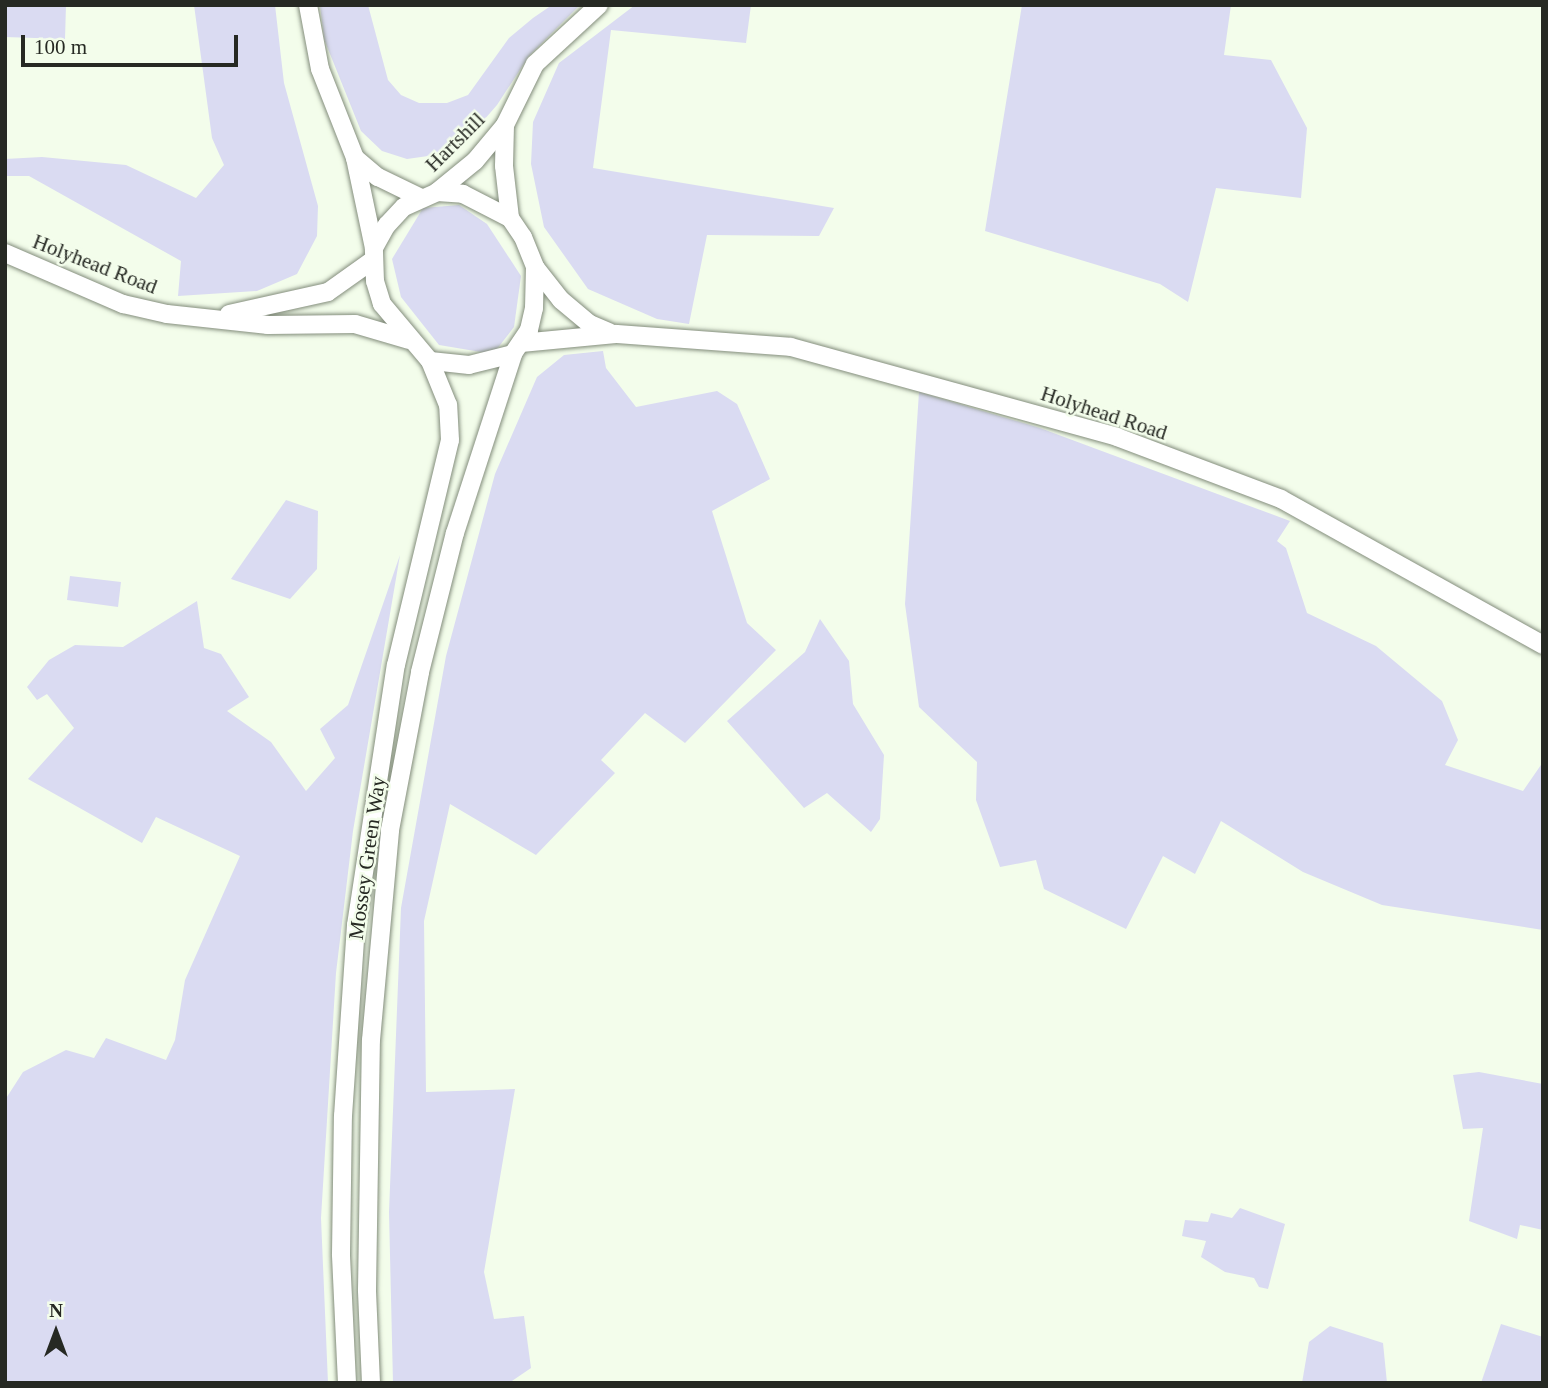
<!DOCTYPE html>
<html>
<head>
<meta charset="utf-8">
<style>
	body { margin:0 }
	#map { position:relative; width:1548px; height:1388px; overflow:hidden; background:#f3fdeb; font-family:"Times New Roman",serif }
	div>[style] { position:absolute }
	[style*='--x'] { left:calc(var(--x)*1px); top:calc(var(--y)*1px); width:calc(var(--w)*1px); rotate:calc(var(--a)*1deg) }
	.green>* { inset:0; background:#dadbf2 }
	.roads { filter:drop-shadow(0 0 2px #838d7c) drop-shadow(0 0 2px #838d7c) }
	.secondary>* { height:18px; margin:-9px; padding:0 9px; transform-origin:9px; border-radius:9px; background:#fff }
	span { translate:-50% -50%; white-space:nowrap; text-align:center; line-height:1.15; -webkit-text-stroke:5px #f3fdeb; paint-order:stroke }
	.street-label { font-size:21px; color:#262923 }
	.frame { position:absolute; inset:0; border:7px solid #262923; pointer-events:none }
	.north { position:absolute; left:21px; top:1297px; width:70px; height:70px; -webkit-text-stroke:5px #f3fdeb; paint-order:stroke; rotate:0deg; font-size:19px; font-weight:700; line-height:28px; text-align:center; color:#262923 }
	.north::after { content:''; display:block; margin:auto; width:24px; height:32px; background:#262923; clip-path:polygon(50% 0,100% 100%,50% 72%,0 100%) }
	.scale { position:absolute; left:21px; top:35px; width:217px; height:32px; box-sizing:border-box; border:4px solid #262923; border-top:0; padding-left:9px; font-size:21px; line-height:24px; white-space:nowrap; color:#262923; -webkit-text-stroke:5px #f3fdeb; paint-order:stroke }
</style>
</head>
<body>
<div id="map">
	<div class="green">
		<div style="clip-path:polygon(5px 5px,66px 5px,65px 39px,5px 37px)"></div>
		<div style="clip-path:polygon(194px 5px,275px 5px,284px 83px,318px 206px,317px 236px,297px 274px,257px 291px,178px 296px,181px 261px,29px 176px,5px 176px,5px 159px,42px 157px,126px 165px,196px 198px,224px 165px,212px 138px)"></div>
		<div style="clip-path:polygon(320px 5px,368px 5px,388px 80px,401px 95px,419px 103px,447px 103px,468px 95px,509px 38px,533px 18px,552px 5px,580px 5px,529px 56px,497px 105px,456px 152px,407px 159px,382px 151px,361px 131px,324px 39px)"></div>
		<div style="clip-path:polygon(635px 5px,751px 5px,746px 43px,611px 30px,593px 168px,834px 208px,819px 236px,707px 235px,689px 324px,657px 319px,588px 289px,544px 227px,531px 164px,533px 122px,559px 63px)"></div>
		<div style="clip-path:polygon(1022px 5px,1231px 5px,1224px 55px,1271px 60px,1307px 128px,1301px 198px,1216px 188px,1188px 302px,1160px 284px,985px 231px)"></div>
		<div style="clip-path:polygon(459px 205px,487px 224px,521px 276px,514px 327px,493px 354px,439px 345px,401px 297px,392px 259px,423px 208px)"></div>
		<div style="clip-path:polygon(603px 351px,606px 368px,636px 407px,717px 391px,737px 404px,770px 479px,712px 511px,747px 623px,776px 650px,685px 743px,645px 713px,601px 760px,615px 773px,536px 855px,450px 804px,424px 921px,426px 1092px,515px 1089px,484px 1272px,494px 1319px,524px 1316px,531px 1368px,509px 1383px,393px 1383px,389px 1212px,401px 908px,446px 656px,495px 474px,537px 377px,564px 355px)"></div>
		<div style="clip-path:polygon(919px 392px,1040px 428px,1290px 521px,1277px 541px,1286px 548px,1307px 613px,1376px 646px,1442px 701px,1458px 740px,1445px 765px,1523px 791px,1543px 762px,1543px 930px,1382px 905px,1303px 872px,1221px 821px,1195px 874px,1163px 856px,1126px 929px,1044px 889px,1036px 860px,1000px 867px,976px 800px,977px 762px,919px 707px,905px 604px)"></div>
		<div style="clip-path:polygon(286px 500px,318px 511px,317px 569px,290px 599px,231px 579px)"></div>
		<div style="clip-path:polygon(400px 555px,353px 831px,336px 973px,321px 1218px,328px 1383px,5px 1383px,5px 1100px,23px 1072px,66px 1050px,94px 1058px,106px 1038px,166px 1060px,175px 1040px,185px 980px,240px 856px,156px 817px,142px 843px,28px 779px,74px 728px,47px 694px,37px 700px,27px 687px,49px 660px,75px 645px,123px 647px,197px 601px,204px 648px,221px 654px,249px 697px,227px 711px,271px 742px,306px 791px,335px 758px,320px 729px,348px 705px)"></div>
		<div style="clip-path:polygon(70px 576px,121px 582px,118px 607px,67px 600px)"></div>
		<div style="clip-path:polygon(820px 619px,849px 661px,853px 704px,884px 755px,880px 819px,871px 832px,827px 793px,804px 808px,727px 721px,805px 652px)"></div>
		<div style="clip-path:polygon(1479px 1072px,1543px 1084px,1543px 1230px,1520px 1225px,1517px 1239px,1469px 1221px,1483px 1128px,1463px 1129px,1453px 1075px)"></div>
		<div style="clip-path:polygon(1240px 1208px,1285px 1224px,1268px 1289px,1259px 1287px,1254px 1278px,1225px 1272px,1201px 1257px,1206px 1241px,1182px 1236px,1185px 1220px,1208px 1222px,1211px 1213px,1232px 1218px)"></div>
		<div style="clip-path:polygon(1501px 1324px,1543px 1337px,1543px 1383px,1481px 1383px)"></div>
		<div style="clip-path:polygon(1330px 1326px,1383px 1343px,1387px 1383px,1302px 1383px,1309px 1342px)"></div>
	</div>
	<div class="roads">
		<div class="secondary">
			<div style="--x:308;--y:5;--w:65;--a:79.4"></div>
			<div style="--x:320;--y:69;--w:96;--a:68.5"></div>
			<div style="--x:355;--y:158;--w:92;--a:78.1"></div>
			<div style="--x:505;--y:125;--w:41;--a:91.4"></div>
			<div style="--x:504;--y:166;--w:52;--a:83.4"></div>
			<div style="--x:355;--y:158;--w:30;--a:40"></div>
			<div style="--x:378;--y:177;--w:46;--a:26"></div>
			<div style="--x:437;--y:192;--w:26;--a:4"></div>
			<div style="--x:463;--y:194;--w:53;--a:27.1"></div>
			<div style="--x:510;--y:218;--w:23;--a:56"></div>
			<div style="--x:523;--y:237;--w:32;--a:68"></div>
			<div style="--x:535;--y:267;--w:41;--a:91.4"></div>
			<div style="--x:534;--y:308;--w:23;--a:103"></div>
			<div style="--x:529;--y:330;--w:29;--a:124"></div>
			<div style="--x:513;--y:354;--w:45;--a:166"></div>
			<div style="--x:469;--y:365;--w:39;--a:-174"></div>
			<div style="--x:430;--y:361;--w:75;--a:-130.1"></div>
			<div style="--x:382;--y:304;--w:24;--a:-107"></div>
			<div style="--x:375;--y:281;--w:33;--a:-92"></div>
			<div style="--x:374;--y:248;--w:26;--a:-61"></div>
			<div style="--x:387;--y:225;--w:25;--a:-47"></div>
			<div style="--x:404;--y:207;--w:36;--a:-24"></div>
			<div style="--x:437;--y:192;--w:49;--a:-39.2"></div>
			<div style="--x:475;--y:161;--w:47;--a:-50.2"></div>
			<div style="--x:505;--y:125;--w:68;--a:-63.8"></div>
			<div style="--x:535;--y:64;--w:87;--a:-42.7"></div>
			<div style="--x:5;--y:253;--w:129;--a:23.4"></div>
			<div style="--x:123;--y:304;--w:45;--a:12.8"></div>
			<div style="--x:167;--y:314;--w:102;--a:6.2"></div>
			<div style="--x:268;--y:325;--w:87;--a:-0.7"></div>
			<div style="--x:355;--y:324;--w:56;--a:16.5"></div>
			<div style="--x:535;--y:267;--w:42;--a:51.8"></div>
			<div style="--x:561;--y:300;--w:38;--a:40"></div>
			<div style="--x:590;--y:324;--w:21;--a:23"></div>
			<div style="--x:229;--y:314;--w:101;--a:-12.5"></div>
			<div style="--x:328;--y:292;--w:55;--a:-35.4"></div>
			<div style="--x:521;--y:343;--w:95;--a:-5.4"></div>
			<div style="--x:616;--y:334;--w:175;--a:4.2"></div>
			<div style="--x:791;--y:347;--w:338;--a:15.4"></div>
			<div style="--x:1117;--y:437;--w:175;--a:20.7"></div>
			<div style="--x:1281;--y:499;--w:300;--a:29.1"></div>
			<div style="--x:347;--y:1383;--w:129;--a:-92.7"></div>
			<div style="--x:341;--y:1254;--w:138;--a:-89.2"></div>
			<div style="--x:343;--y:1116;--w:191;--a:-86.1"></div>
			<div style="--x:356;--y:925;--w:263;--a:-81.3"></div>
			<div style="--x:396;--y:665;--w:231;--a:-76.5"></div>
			<div style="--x:450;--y:440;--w:35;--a:-93"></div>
			<div style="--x:448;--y:405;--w:48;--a:-112.2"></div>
			<div style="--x:371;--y:1383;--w:93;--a:-92.5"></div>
			<div style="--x:367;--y:1290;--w:250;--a:-89.1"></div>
			<div style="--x:371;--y:1040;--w:211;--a:-84.8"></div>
			<div style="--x:390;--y:830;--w:161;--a:-79.2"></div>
			<div style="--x:420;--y:672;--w:143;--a:-75.9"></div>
			<div style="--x:455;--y:533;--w:188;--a:-72"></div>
		</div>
	</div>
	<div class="street-label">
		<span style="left:455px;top:142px;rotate:-45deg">Hartshill</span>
		<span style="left:95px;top:264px;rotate:21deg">Holyhead Road</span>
		<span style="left:1104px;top:413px;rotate:18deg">Holyhead Road</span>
		<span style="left:367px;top:858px;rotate:-82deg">Mossey Green Way</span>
	</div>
	<div class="frame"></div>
	<div class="north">N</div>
	<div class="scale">100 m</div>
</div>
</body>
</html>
